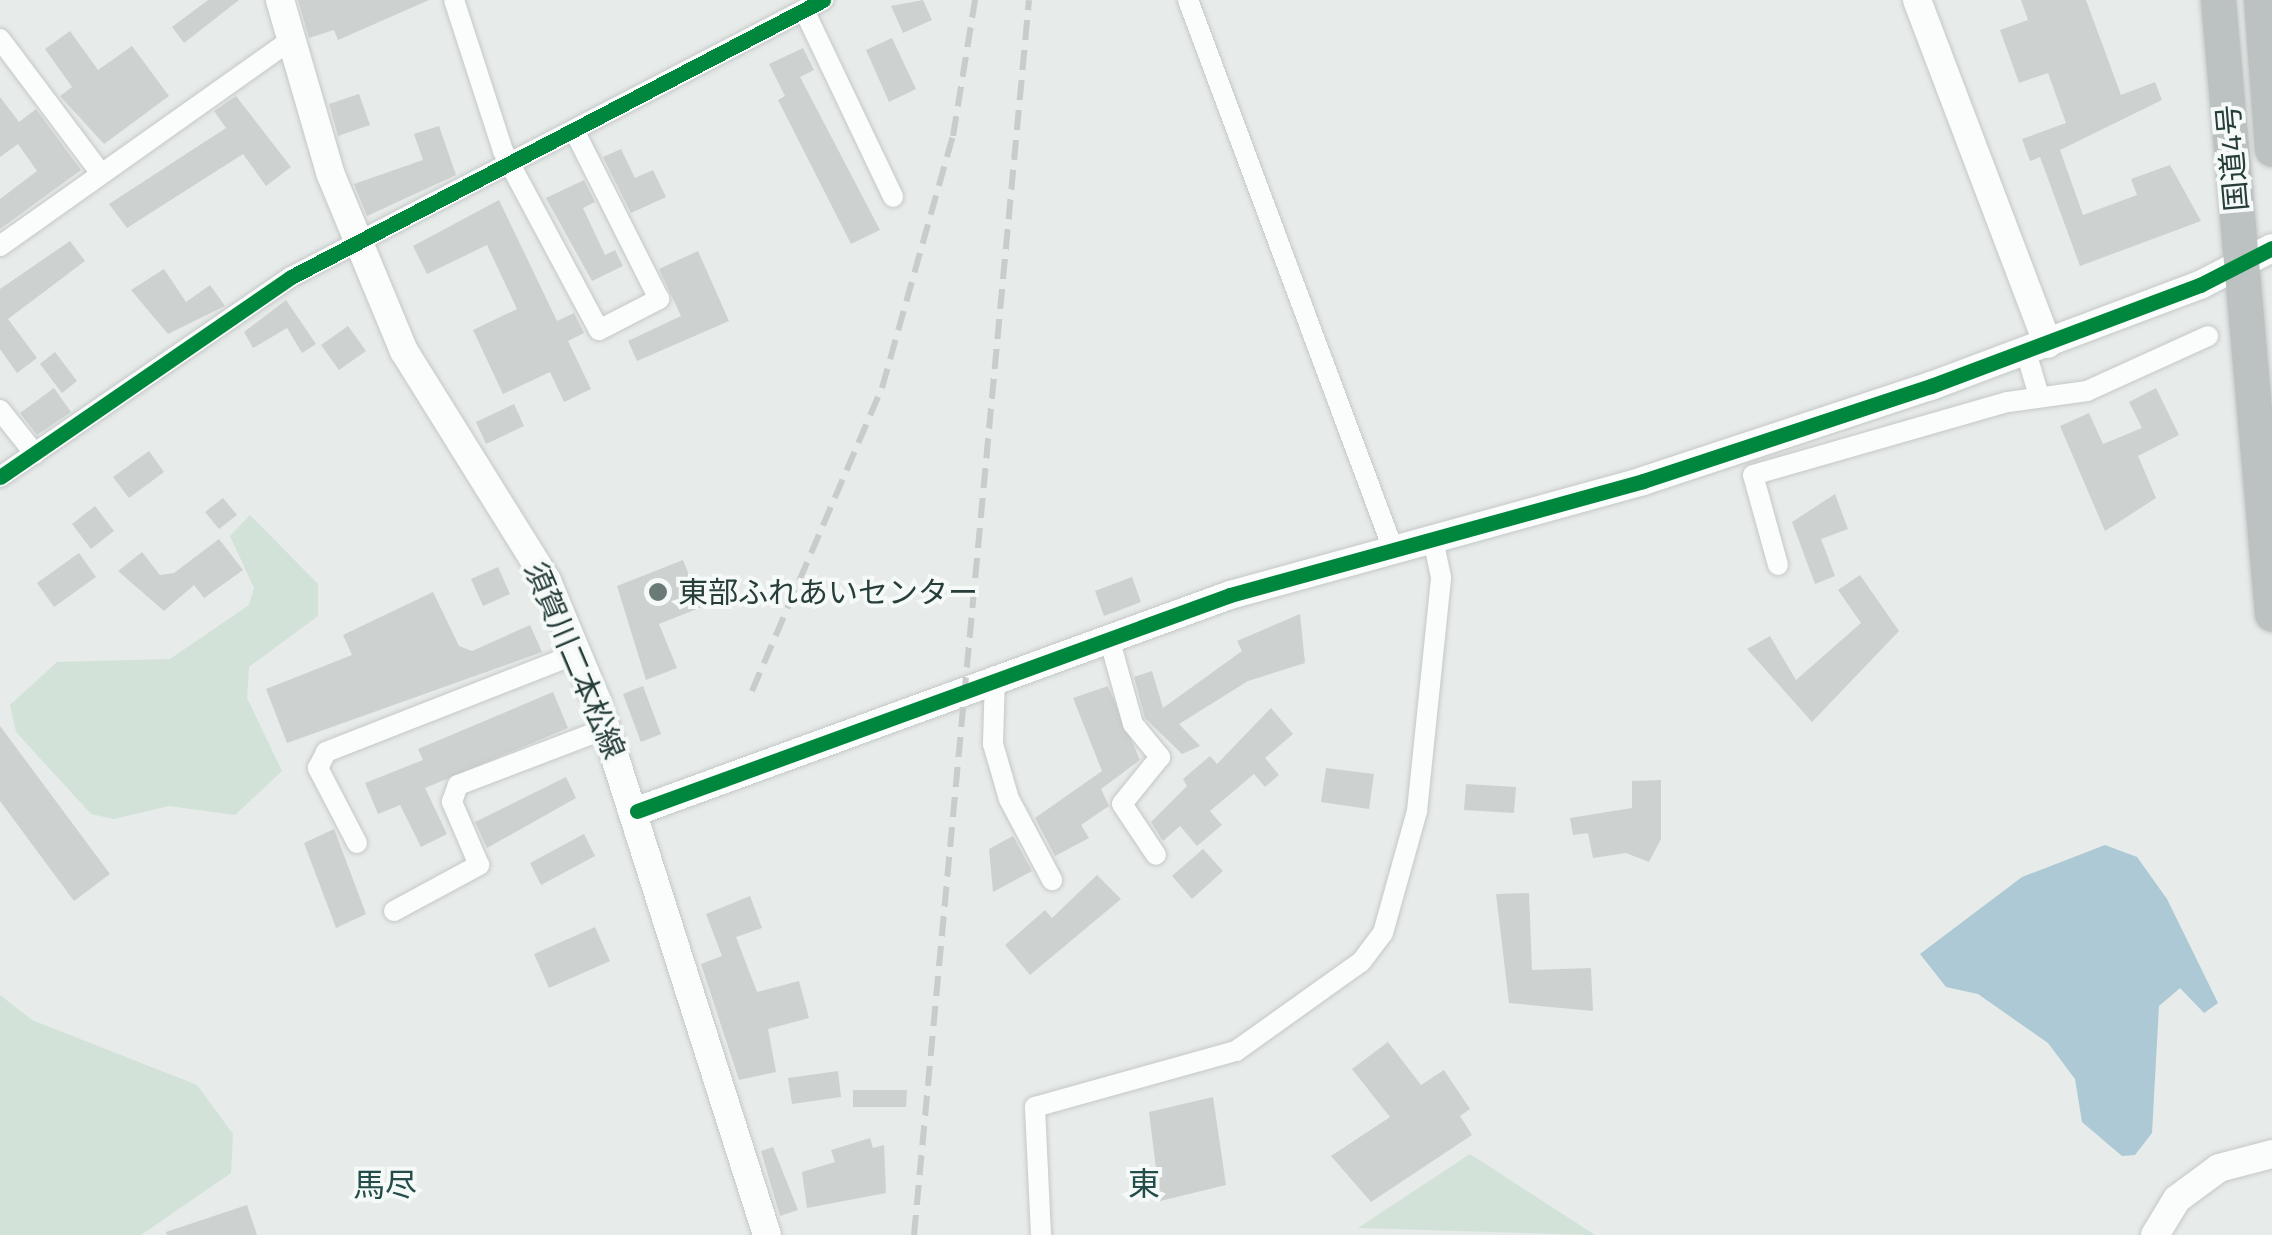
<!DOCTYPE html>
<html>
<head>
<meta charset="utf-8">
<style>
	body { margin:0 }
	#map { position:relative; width:2272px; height:1235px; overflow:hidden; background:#e7ebe9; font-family:"Titillium Web","Noto Sans JP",sans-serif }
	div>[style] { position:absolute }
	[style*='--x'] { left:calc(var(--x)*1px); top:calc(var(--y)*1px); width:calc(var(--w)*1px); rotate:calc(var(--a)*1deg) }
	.green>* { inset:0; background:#d2e2d8 }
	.water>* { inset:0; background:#acc9d5 }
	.building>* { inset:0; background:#cdd2d1 }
	.roads { filter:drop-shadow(0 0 2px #c4c8c7) drop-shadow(0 0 2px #c4c8c7) }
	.street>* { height:20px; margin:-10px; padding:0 10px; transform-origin:10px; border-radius:10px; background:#fbfcfc }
	.secondary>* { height:28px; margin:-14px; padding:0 14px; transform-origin:14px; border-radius:14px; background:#fbfcfc }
	.highway>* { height:35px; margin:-17.5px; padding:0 17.5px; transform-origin:17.5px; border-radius:17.5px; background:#bcc2c2 }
	.rail>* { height:6px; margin-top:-3px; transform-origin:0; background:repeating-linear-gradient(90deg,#c8ccca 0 20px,transparent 0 30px) }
	.cycleway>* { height:15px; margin:-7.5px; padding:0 7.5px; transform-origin:7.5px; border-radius:7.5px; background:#00873e }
	.dots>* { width:28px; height:28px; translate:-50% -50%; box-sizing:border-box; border:5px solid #f5f9f8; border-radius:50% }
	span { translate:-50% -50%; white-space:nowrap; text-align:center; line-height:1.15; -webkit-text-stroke:8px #f5f9f8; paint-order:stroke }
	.street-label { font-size:30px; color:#263d3a }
	.poi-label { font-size:30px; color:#263d3a }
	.left { translate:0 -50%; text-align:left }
	.neighbourhood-label { font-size:32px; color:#234d49 }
</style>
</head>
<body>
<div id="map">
	<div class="green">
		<div style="clip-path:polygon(250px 515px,318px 584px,318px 616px,249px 667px,247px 698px,282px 771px,235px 815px,169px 806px,114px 819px,91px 814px,16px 732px,10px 705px,57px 662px,170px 659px,249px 605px,254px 588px,230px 536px)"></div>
		<div style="clip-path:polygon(0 995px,32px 1020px,197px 1085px,233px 1134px,231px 1173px,141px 1235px,0 1235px)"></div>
		<div style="clip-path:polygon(1470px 1154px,1595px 1235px,1358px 1228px)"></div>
	</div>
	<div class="water">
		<div style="clip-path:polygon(2105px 845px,2137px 857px,2167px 899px,2218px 1003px,2204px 1013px,2180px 988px,2159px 1006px,2152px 1133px,2135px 1155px,2122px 1156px,2082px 1122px,2075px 1079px,2048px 1043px,1978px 994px,1946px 987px,1920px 954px,2022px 877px)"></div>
	</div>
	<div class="building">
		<div style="clip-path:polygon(208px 0,239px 0,184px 43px,172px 27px)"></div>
		<div style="clip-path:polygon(298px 0,429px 0,338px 40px,334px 30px,309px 38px)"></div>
		<div style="clip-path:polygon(923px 0,932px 20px,903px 33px,891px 6px)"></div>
		<div style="clip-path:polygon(2021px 0,2086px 0,2121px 95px,2155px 82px,2162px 100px,2060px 150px,2083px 215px,2137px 195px,2131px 179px,2170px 165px,2201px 221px,2080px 266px,2040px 157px,2030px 161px,2022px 139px,2066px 123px,2048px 73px,2019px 83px,2000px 30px,2028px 20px)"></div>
		<div style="clip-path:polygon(70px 31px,98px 70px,132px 46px,169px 96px,104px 144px,60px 96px,72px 87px,45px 49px)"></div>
		<div style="clip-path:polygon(892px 38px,916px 89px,889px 102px,866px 50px)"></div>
		<div style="clip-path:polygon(803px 48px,814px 70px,800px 77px,880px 230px,851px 244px,778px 100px,785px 96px,769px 64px)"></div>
		<div style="clip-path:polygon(359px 94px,370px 125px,338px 136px,329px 104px)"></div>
		<div style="clip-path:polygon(236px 96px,291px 167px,266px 186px,243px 154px,127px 228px,109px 204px,226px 128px,214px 111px)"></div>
		<div style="clip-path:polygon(0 97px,19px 122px,36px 109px,81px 170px,0 229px,0 199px,37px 171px,18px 144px,0 157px)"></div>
		<div style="clip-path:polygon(439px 126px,456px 175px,367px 216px,354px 184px,423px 160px,414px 134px)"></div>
		<div style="clip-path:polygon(621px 149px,635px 178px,653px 170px,666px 197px,631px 213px,603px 157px)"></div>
		<div style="clip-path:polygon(584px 180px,595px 202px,583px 208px,605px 255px,615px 250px,623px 266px,592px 281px,546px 198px)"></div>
		<div style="clip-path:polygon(499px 200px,557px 321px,574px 313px,584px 333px,568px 341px,591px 389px,564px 402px,550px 372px,503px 394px,473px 330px,517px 309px,487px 245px,427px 274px,413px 246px)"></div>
		<div style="clip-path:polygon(70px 241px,85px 261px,8px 319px,37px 358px,17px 373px,0 349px,0 289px)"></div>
		<div style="clip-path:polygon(698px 251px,729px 321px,637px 361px,628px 341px,681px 316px,659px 269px)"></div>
		<div style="clip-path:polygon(164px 269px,186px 302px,210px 285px,225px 306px,168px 334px,131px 290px)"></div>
		<div style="clip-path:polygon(286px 300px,316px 344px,302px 353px,287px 328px,253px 348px,244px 332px)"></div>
		<div style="clip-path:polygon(348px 326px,366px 351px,339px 370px,321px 345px)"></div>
		<div style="clip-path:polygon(55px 352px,77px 381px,62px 393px,40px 364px)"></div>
		<div style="clip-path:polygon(54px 388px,71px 412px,37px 435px,20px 413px)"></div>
		<div style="clip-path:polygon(2156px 388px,2179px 435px,2138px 456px,2156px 498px,2105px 531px,2060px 426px,2089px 413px,2103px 444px,2142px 428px,2129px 402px)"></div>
		<div style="clip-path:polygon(514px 404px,524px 426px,486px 444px,476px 422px)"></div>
		<div style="clip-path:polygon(149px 451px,164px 472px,129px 498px,113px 477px)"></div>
		<div style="clip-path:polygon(1835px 494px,1848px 529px,1821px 539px,1835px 576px,1815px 584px,1792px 522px)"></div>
		<div style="clip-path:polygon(223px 498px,237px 515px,219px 529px,205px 512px)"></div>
		<div style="clip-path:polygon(95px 506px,114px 531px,91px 549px,72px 524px)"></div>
		<div style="clip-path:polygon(219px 539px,243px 570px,204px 598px,194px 585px,164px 611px,118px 571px,142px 552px,160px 575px,174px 573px)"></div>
		<div style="clip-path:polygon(79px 553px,96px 577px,54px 607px,37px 583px)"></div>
		<div style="clip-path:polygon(683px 560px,702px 607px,659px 624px,677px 668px,646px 680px,617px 586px)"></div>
		<div style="clip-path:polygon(498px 567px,510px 594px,483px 606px,471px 579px)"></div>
		<div style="clip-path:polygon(1860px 575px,1899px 631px,1812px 722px,1747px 649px,1770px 636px,1796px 680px,1861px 623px,1838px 590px)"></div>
		<div style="clip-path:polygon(1132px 577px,1141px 602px,1104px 616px,1095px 591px)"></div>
		<div style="clip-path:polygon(433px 592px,459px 646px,472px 651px,530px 625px,542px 652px,287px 743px,266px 689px,352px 655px,343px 635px)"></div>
		<div style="clip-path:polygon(1300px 614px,1305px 663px,1248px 681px,1179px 724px,1200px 746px,1182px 754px,1145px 718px,1134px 677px,1152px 671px,1163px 708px,1242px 651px,1237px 641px)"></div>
		<div style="clip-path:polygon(643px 686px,661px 734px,641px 742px,623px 694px)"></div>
		<div style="clip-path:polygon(1108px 686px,1140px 760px,1101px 789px,1109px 806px,1081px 825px,1089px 838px,1055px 856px,1035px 818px,1102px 771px,1073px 698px)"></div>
		<div style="clip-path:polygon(553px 692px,568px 728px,425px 788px,447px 834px,421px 847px,400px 805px,378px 814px,365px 783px,423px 760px,418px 749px)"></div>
		<div style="clip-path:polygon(1271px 708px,1293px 734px,1265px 758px,1279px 775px,1265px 787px,1254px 774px,1210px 811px,1222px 825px,1197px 846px,1180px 826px,1163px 841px,1151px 822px,1187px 786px,1183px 779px,1210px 756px,1217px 764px)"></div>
		<div style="clip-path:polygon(0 726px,110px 874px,74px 901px,0 801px)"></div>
		<div style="clip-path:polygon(1326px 768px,1374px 774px,1369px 809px,1321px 802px)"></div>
		<div style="clip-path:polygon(566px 777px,576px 798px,487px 848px,475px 822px)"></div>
		<div style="clip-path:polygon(1661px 780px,1661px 839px,1649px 862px,1626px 853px,1593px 858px,1588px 833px,1573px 835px,1570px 818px,1632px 808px,1632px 781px)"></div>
		<div style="clip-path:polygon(1466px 784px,1516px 787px,1514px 813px,1464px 810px)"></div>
		<div style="clip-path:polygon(334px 829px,366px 914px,336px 928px,304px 843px)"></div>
		<div style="clip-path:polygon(584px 834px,595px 856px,541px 885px,530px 863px)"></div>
		<div style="clip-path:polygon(1013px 836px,1032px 871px,993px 892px,989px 849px)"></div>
		<div style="clip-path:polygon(1203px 849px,1223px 871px,1192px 899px,1172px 876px)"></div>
		<div style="clip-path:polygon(1097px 875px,1121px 899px,1030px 975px,1005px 945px,1045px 910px,1052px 918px)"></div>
		<div style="clip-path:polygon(1529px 893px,1532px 970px,1591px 968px,1593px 1011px,1509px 1003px,1496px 894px)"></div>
		<div style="clip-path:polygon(750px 896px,762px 928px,736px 937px,757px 992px,799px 981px,809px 1018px,768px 1029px,776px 1072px,739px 1080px,701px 964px,722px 956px,706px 914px)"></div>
		<div style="clip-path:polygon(595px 927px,610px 961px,549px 988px,534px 954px)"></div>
		<div style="clip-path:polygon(1388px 1042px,1421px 1085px,1444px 1070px,1470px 1109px,1460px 1116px,1472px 1135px,1371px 1202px,1331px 1156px,1390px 1117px,1352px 1069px)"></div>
		<div style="clip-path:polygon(838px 1071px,841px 1097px,792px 1104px,788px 1078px)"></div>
		<div style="clip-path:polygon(853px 1090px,907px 1090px,906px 1107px,853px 1107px)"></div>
		<div style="clip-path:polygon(1213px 1097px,1226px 1185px,1160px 1201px,1149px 1112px)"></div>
		<div style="clip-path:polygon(870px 1138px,873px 1148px,884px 1145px,886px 1193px,807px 1208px,802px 1172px,835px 1162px,831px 1150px)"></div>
		<div style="clip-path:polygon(773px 1147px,798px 1210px,780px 1216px,761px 1151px)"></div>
		<div style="clip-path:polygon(247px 1205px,257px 1235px,167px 1235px,166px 1232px)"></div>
	</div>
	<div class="roads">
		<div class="street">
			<div style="--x:454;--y:0;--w:159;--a:72"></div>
			<div style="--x:503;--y:151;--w:203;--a:61.8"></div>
			<div style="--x:599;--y:330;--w:68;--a:-27.3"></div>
			<div style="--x:659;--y:299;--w:187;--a:-116.7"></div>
			<div style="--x:1188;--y:0;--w:586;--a:69.52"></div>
			<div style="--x:804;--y:10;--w:207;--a:64.5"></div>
			<div style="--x:0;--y:39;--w:166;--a:53.1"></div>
			<div style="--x:0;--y:246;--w:357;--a:-35.3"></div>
			<div style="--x:2026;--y:352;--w:46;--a:73.5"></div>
			<div style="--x:0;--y:410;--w:56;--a:51.5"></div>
			<div style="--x:0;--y:477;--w:353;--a:-34.5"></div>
			<div style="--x:291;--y:277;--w:600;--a:-27.5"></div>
			<div style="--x:1778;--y:565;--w:93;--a:-105.5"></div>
			<div style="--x:1753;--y:475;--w:265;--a:-16"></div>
			<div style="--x:2008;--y:402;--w:80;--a:-7.9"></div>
			<div style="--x:2087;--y:391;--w:133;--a:-24.4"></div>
			<div style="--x:1109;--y:638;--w:89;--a:74.4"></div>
			<div style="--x:1133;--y:724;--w:43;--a:50.7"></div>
			<div style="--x:1160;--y:757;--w:60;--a:129"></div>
			<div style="--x:1122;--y:804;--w:61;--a:56.3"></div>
			<div style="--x:995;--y:676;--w:68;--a:91.7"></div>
			<div style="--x:993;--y:744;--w:57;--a:73.8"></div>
			<div style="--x:1009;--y:799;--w:92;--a:62"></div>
			<div style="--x:357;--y:843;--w:85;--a:-117.5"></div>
			<div style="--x:318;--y:768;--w:18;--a:-63"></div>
			<div style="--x:326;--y:752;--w:271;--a:-21.4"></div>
			<div style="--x:394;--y:911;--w:97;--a:-28.4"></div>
			<div style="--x:479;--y:865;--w:69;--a:-113.2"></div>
			<div style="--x:452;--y:802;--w:18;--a:-71"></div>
			<div style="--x:458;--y:785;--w:160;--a:-20.9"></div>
			<div style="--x:1041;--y:1235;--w:128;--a:-92.7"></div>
			<div style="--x:1035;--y:1107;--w:209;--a:-15.6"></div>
			<div style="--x:1236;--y:1051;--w:153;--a:-35.5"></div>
			<div style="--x:1361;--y:962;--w:36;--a:-53"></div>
			<div style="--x:1383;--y:933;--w:127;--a:-74.4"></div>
			<div style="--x:1417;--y:811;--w:235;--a:-84.1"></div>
			<div style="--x:1441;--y:577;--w:39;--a:-102"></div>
		</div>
		<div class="secondary">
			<div style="--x:280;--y:0;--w:182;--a:73.8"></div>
			<div style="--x:331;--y:175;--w:191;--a:67.5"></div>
			<div style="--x:404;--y:351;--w:271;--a:58.1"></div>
			<div style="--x:547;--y:581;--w:130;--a:67.4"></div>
			<div style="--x:597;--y:701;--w:560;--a:72.34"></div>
			<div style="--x:1917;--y:0;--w:368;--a:69.2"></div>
			<div style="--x:637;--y:811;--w:631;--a:-20.01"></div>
			<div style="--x:1230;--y:595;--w:428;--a:-15.4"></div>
			<div style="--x:1643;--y:481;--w:303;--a:-18.3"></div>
			<div style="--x:1931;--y:386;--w:287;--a:-20.6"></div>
			<div style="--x:2200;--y:285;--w:81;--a:-27.2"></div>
			<div style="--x:2155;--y:1235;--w:42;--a:-58.6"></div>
			<div style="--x:2177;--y:1199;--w:52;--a:-36.4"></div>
			<div style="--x:2219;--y:1168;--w:55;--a:-14.8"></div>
		</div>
		<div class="highway">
			<div style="--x:2218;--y:0;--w:616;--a:84.97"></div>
			<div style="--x:2261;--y:0;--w:149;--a:85.8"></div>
		</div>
	</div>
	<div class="rail">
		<div style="--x:752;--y:691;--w:330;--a:-66.8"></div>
		<div style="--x:882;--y:388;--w:262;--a:-74.3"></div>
		<div style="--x:953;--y:136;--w:138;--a:-80.8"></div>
		<div style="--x:914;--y:1235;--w:1240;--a:-84.68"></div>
	</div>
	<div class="cycleway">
		<div style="--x:0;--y:477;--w:353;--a:-34.5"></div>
		<div style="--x:291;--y:277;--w:600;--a:-27.5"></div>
		<div style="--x:637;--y:811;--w:631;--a:-20.01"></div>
		<div style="--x:1230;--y:595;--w:428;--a:-15.4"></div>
		<div style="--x:1643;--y:481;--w:303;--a:-18.3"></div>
		<div style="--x:1931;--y:386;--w:287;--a:-20.6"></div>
		<div style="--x:2200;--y:285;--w:81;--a:-27.2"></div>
	</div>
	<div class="dots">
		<div style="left:658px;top:592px;background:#6a7a77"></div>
	</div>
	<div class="street-label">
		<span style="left:2232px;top:158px;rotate:-95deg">国道4号</span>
		<span style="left:575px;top:660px;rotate:67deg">須賀川二本松線</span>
	</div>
	<div class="poi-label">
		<span class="left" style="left:678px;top:592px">東部ふれあいセンター</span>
	</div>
	<div class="neighbourhood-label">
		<span style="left:1144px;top:1183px">東</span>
		<span style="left:385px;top:1184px">馬尽</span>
	</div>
</div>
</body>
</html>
